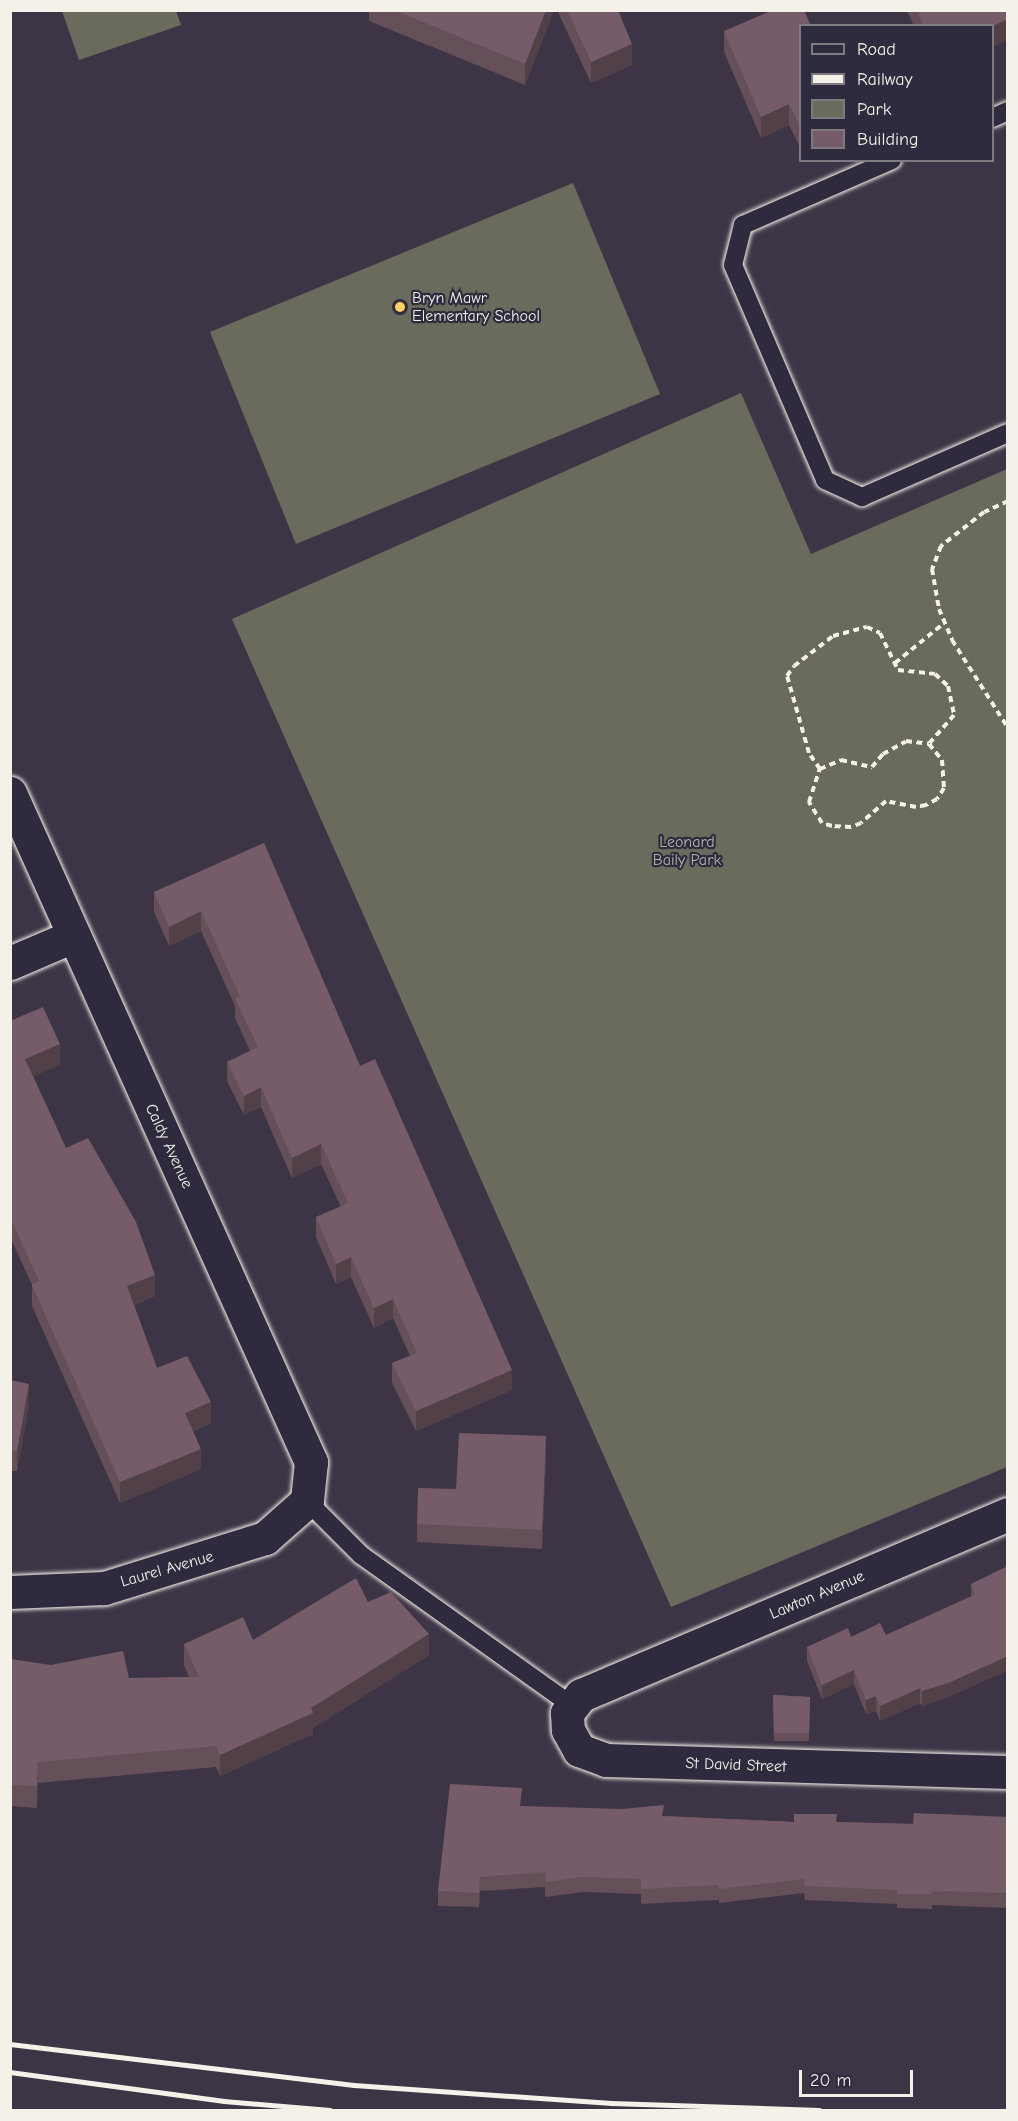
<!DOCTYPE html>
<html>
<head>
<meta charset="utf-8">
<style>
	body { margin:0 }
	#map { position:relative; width:1018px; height:2121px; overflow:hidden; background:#3d3446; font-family:"Comic Neue",sans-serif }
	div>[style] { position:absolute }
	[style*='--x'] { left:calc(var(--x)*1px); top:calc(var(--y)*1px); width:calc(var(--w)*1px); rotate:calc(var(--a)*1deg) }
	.green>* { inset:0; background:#6a6b5d }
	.path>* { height:4px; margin-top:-2px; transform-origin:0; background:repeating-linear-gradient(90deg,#f4f1e8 0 6px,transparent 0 10.5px) }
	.roads { filter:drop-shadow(0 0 2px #f4f1e8) drop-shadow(0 0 2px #f4f1e8) }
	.lane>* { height:18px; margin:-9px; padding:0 9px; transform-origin:9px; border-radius:9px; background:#2f2a3d }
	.street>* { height:33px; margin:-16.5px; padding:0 16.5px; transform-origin:16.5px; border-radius:16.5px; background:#2f2a3d }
	.rail>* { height:4.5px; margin:-2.25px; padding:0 2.25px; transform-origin:2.25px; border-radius:2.25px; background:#f4f1e8 }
	.wall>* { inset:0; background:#654f59 }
	.shaded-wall>* { inset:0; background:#524049 }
	.building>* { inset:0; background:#755c68 }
	.dots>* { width:16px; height:16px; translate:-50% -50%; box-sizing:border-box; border:3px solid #2f2a3d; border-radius:50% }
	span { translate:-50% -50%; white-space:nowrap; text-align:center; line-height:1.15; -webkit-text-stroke:4.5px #2f2a3d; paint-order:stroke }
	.poi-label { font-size:16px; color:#f4f1e8 }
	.left { translate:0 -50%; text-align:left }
	.park-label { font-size:16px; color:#b6b5a9 }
	.street-label { font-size:16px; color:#f4f1e8 }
	.frame { position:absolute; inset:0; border:12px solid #f4f1e8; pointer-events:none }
	.legend { position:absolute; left:799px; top:24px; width:195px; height:138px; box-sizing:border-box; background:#2f2a3d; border:2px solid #7e7a81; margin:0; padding:8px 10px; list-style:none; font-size:18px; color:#f4f1e8 }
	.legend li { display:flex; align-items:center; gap:12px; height:30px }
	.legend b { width:30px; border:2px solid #7e7a81 }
	.scale { position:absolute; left:799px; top:2070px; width:114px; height:27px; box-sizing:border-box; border:3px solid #f4f1e8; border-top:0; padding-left:8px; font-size:18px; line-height:21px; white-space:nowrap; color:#f4f1e8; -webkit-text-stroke:4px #2f2a3d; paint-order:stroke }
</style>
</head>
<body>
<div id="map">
	<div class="green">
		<div style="clip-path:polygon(62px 11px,176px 11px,181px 25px,79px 60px)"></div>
		<div style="clip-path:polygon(573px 183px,660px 394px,296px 544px,210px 332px)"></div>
		<div style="clip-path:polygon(741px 393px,811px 554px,1007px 469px,1007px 1467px,671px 1607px,232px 619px)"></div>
	</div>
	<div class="path">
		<div style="--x:1008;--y:501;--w:26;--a:155"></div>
		<div style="--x:984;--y:512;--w:55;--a:141.7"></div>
		<div style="--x:941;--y:546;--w:25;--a:111"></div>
		<div style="--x:932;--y:569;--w:41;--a:80.1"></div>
		<div style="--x:939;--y:609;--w:34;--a:67"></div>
		<div style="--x:952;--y:640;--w:104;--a:57.5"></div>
		<div style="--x:867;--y:627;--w:14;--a:25"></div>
		<div style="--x:880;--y:633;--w:41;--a:64.1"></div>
		<div style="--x:898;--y:670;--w:37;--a:6"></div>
		<div style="--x:935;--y:674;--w:18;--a:43"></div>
		<div style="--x:948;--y:686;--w:30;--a:78"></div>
		<div style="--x:954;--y:715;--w:38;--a:131"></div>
		<div style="--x:929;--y:744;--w:21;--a:51"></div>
		<div style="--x:942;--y:760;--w:28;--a:86"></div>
		<div style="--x:944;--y:788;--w:13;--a:122"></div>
		<div style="--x:937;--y:799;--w:13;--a:151"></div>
		<div style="--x:926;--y:805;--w:10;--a:169"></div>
		<div style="--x:916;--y:807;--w:31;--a:-169"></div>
		<div style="--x:886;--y:801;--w:33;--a:139"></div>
		<div style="--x:861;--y:823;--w:11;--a:158"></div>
		<div style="--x:851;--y:827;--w:19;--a:-177"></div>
		<div style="--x:832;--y:826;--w:10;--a:-163"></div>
		<div style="--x:822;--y:823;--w:25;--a:-122"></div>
		<div style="--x:809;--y:802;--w:35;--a:-72"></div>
		<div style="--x:820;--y:769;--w:19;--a:-125"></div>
		<div style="--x:809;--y:753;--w:80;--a:-105.9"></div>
		<div style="--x:787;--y:676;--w:12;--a:-55"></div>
		<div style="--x:794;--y:666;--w:49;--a:-37.6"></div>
		<div style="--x:833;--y:636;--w:35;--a:-15"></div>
		<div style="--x:895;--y:663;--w:63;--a:-39.2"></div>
		<div style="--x:820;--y:769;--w:23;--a:-23"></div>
		<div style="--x:841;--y:760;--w:32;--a:13"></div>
		<div style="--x:872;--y:767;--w:17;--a:-50"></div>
		<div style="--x:883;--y:754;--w:26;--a:-29"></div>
		<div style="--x:906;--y:741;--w:23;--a:7"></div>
	</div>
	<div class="roads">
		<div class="lane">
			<div style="--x:992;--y:118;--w:17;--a:-24"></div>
			<div style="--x:892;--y:160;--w:163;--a:156.4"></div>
			<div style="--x:743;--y:225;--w:41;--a:104"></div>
			<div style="--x:733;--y:265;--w:234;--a:66.8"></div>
			<div style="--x:825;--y:480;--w:41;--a:24.7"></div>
			<div style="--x:862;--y:497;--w:159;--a:-23.7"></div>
			<div style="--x:307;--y:1501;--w:76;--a:45"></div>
			<div style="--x:361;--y:1555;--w:260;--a:35.5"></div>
		</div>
		<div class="street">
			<div style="--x:10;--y:793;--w:734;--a:65.78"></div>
			<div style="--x:311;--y:1462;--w:39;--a:96"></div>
			<div style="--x:307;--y:1501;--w:56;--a:138.6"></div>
			<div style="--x:265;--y:1538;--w:169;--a:162.7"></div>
			<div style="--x:104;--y:1588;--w:94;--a:177.6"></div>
			<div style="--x:10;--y:963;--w:69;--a:-23.2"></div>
			<div style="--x:1008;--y:1514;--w:464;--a:157"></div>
			<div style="--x:581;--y:1695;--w:23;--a:128"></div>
			<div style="--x:567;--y:1713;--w:17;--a:87"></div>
			<div style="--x:568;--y:1730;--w:23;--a:61"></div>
			<div style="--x:579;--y:1750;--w:29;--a:20"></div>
			<div style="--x:606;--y:1760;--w:402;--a:1.7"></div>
		</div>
	</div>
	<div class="rail">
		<div style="--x:10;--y:2044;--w:346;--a:6.8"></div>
		<div style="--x:354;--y:2085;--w:258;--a:4"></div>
		<div style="--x:611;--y:2103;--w:208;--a:1.9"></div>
		<div style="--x:10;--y:2072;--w:216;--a:7.7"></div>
		<div style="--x:224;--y:2101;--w:106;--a:4.9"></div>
	</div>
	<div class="wall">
		<div style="clip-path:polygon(369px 10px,554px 10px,525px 85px,369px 21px)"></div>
		<div style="clip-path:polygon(557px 10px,618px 10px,632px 65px,591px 83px)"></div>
		<div style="clip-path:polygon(907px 10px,1008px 10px,1008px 40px,993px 46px,993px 26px,914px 26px)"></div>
		<div style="clip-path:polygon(801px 26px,801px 149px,789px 125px,761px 138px,724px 52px,724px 31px)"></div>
		<div style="clip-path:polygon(264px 843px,360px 1066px,512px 1390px,416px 1431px,392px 1383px,392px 1363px,410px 1356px,393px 1318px,374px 1328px,351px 1277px,336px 1284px,316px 1237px,316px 1217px,341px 1207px,321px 1164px,292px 1178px,261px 1107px,244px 1115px,227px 1081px,227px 1062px,250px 1051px,235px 1018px,235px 1006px,201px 931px,169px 946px,154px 912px,154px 892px)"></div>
		<div style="clip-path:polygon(10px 1021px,60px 1065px,33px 1076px,66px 1148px,155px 1296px,134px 1305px,157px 1368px,211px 1423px,193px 1431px,201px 1469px,120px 1503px,32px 1306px,32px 1285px,10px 1237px)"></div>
		<div style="clip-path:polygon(10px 1380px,29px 1404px,17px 1471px,10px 1471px)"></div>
		<div style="clip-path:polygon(546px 1455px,542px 1549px,417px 1542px,417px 1524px,456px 1489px)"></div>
		<div style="clip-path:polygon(1008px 1566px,1008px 1670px,948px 1697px,922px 1706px,920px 1703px,880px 1721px,876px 1711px,866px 1714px,854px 1684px,822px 1699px,807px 1661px,807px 1647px,886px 1635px,971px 1596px,971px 1584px)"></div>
		<div style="clip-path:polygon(368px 1602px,429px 1655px,313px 1728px,313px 1734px,220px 1776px,216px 1767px,38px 1783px,37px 1808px,10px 1806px,10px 1659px,129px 1678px,189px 1677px,184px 1665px,184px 1644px,253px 1640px)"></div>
		<div style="clip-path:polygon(773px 1695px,810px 1697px,809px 1741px,774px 1741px)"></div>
		<div style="clip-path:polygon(521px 1806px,664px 1816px,794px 1822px,837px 1822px,913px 1824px,1008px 1817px,1008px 1908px,932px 1905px,932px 1909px,897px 1908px,897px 1904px,805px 1900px,804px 1893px,719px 1903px,719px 1900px,641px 1904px,641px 1894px,584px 1892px,545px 1897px,545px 1887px,480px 1891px,479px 1907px,438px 1906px,438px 1891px)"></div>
	</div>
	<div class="shaded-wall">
		<div style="clip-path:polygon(546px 10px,554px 10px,525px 85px,525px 64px)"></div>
		<div style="clip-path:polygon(1008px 19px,1008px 40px,993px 46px,993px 26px)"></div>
		<div style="clip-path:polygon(632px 44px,632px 65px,591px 83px,591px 62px)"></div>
		<div style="clip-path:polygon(789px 104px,789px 125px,761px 138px,761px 117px)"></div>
		<div style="clip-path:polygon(201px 911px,201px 931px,169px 946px,169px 927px)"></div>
		<div style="clip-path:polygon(60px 1044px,60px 1065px,25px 1080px,25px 1059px)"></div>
		<div style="clip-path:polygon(261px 1087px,261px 1107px,244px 1115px,244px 1096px)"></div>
		<div style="clip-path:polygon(321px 1144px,321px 1164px,292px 1178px,292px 1158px)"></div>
		<div style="clip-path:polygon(351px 1257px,351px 1277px,336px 1284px,336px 1264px)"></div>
		<div style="clip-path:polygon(155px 1275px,155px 1296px,127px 1307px,127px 1286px)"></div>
		<div style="clip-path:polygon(393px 1299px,393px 1318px,374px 1328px,374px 1308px)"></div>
		<div style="clip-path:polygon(512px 1370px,512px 1390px,416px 1431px,416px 1411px)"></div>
		<div style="clip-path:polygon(29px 1384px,29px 1404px,17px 1471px,17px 1451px)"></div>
		<div style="clip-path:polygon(211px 1402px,211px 1423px,185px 1434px,185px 1413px)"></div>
		<div style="clip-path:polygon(546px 1436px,546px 1455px,542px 1549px,542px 1530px)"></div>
		<div style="clip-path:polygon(201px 1449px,201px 1469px,120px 1503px,120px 1482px)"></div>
		<div style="clip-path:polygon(429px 1634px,429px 1655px,313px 1728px,313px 1734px,220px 1776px,220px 1755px,311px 1708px)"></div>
		<div style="clip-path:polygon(1008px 1656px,1008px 1670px,948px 1697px,922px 1706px,922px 1691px)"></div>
		<div style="clip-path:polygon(854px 1670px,854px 1684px,822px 1699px,822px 1685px)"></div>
		<div style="clip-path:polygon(920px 1688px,920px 1703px,880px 1721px,880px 1706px)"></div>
		<div style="clip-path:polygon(876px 1696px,876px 1711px,866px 1714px,866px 1700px)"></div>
		<div style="clip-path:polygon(38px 1762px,38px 1783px,37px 1808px,37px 1786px)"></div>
	</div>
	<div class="building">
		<div style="clip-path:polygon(394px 10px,546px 10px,525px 64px)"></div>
		<div style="clip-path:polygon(567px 10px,618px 10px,632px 44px,591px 62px)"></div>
		<div style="clip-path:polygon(773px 10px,804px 10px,811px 26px,801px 26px,801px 128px,789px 104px,761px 117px,724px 31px)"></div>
		<div style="clip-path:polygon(917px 10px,1008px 10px,1008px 19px,992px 26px,924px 26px)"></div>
		<div style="clip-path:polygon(264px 843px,360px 1066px,375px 1059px,512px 1370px,416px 1411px,392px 1363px,417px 1353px,393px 1299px,374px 1308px,351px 1257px,336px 1264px,316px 1217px,348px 1203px,321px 1144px,292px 1158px,261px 1087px,244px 1096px,227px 1062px,258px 1047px,235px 998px,240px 996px,201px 911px,169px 927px,154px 892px)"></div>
		<div style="clip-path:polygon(43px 1007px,60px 1044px,25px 1059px,66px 1148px,88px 1138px,136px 1222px,155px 1275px,127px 1286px,157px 1368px,187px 1356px,211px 1402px,185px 1413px,201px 1449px,120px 1482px,32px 1285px,39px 1281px,10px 1217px,10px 1021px)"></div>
		<div style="clip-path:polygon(10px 1380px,29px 1384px,17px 1451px,10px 1450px)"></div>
		<div style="clip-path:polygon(459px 1433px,546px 1436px,542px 1530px,417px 1524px,418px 1488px,456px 1489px)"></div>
		<div style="clip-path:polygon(1008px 1566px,1008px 1656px,948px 1683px,922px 1691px,920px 1688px,880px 1706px,876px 1696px,866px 1700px,854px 1670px,822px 1685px,807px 1647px,848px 1628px,851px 1637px,880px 1623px,886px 1635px,975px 1595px,971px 1584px)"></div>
		<div style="clip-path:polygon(356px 1578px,368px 1602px,391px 1592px,429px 1634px,311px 1708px,313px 1713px,220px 1755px,216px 1746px,38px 1762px,37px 1786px,10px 1785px,10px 1659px,51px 1665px,123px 1651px,129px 1678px,199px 1677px,184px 1644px,243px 1617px,253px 1640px)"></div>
		<div style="clip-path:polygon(773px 1695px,810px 1697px,809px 1733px,774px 1733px)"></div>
		<div style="clip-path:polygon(450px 1784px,522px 1788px,520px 1806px,622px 1809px,664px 1805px,662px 1816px,794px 1822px,794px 1814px,837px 1814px,836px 1822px,913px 1824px,914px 1813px,1008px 1817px,1008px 1893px,932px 1891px,932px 1894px,897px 1894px,897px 1890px,805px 1886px,804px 1879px,719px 1889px,719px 1885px,641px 1889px,641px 1879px,584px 1877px,545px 1882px,546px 1872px,480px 1877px,479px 1893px,438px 1891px)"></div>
	</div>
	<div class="dots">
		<div style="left:400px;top:307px;background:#ffd166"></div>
	</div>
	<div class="poi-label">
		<span class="left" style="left:412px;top:307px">Bryn Mawr<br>Elementary School</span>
	</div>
	<div class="park-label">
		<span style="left:687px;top:851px">Leonard<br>Baily Park</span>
	</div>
	<div class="street-label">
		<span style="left:169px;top:1146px;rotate:65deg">Caldy Avenue</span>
		<span style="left:167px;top:1569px;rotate:-16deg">Laurel Avenue</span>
		<span style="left:817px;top:1595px;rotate:-23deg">Lawton Avenue</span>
		<span style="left:736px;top:1765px;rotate:2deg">St David Street</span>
	</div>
	<div class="frame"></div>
	<ul class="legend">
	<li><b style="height:8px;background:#2f2a3d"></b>Road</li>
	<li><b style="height:8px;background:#f4f1e8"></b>Railway</li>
	<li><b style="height:16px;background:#6a6b5d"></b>Park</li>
	<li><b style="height:16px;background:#755c68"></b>Building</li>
	</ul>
	<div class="scale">20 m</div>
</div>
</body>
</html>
